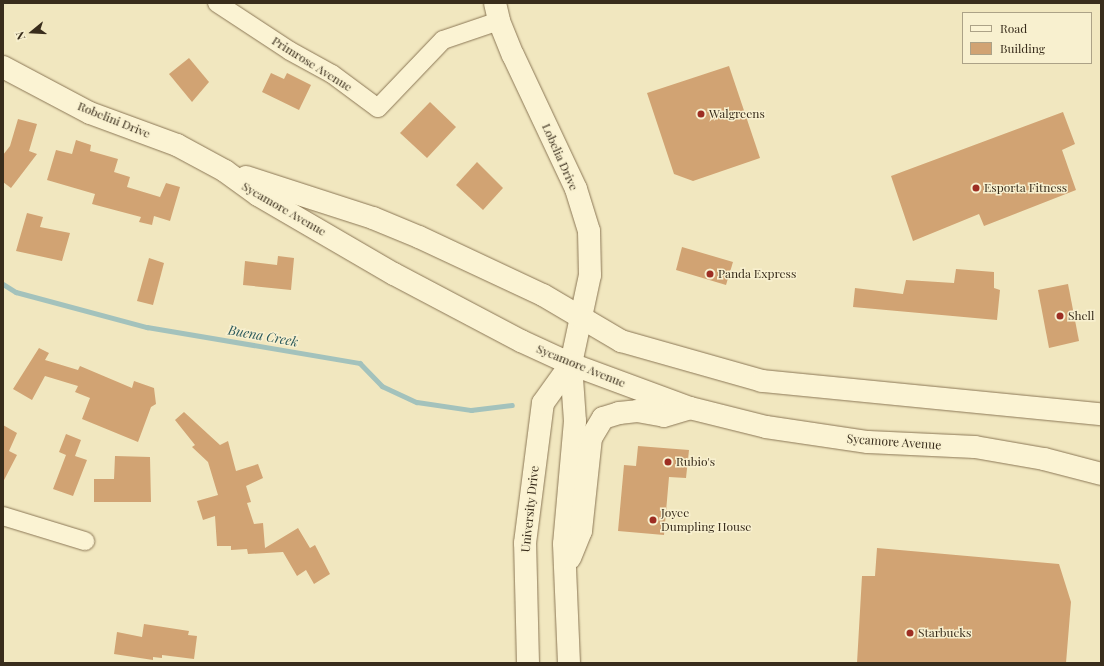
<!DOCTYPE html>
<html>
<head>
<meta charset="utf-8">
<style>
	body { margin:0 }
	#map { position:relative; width:1104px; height:666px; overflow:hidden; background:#f1e7bf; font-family:"Playfair Display",serif }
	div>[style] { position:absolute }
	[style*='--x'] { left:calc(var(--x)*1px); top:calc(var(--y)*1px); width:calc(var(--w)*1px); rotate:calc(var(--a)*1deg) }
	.stream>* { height:4.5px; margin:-2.25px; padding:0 2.25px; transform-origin:2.25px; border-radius:2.25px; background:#a3c2bc }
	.building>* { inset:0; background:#d1a373 }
	.roads { filter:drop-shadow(0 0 1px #8b7756) drop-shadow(0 0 1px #8b7756) }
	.street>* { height:18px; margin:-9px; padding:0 9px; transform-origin:9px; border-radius:9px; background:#fbf3d3 }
	.secondary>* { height:22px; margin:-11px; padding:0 11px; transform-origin:11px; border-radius:11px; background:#fbf3d3 }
	.dots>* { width:11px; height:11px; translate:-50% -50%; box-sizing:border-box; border:2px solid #f8f0cf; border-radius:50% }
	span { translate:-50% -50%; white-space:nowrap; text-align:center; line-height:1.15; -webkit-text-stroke:3px #f8f0cf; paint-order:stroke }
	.street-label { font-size:12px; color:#392d1c }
	.poi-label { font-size:12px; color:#392d1c }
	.left { translate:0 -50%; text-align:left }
	.water-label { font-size:13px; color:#2a585a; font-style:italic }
	.frame { position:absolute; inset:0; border:4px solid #392d1c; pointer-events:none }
	.legend { position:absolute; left:962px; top:12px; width:130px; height:52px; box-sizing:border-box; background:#f8f0cf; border:1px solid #aca287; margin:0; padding:5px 7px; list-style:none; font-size:12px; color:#392d1c }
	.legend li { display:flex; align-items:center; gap:8px; height:20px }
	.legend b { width:20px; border:1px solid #aca287 }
	.north { position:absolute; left:12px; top:12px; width:40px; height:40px; -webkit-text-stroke:3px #f8f0cf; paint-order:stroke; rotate:252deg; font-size:11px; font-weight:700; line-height:16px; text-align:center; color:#392d1c }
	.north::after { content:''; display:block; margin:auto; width:14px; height:18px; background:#392d1c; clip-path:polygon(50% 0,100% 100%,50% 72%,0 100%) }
</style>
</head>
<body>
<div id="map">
	<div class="stream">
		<div style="--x:3;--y:284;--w:15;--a:32"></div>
		<div style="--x:16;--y:292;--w:136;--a:15"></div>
		<div style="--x:147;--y:327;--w:216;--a:9.6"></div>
		<div style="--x:360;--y:363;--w:32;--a:46"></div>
		<div style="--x:382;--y:386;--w:38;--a:25"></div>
		<div style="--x:417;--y:402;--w:55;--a:8.4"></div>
		<div style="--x:471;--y:410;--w:41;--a:-7"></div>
	</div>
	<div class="building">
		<div style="clip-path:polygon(189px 58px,209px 82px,192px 102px,169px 74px)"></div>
		<div style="clip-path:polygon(729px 66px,760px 158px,693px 181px,674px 174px,647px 93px)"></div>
		<div style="clip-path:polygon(271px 73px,284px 79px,287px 73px,311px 85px,299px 110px,262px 92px)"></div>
		<div style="clip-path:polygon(430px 102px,456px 127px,427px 158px,400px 133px)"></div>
		<div style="clip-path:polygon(1063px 112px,1075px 144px,1062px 150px,1076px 190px,984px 226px,979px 214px,913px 241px,891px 176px)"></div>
		<div style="clip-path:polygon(18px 119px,37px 124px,29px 151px,37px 154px,11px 188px,3px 182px,3px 155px,10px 146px)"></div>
		<div style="clip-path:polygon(76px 140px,91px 145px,90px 151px,118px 159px,114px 172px,130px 177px,127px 187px,160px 197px,166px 183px,180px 187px,170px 221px,154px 216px,152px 225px,139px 222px,141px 217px,92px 204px,95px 194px,47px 180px,56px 150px,72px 154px)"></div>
		<div style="clip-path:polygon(477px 162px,503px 188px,483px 210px,456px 185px)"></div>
		<div style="clip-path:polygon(27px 213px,43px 217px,40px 227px,70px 233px,62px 261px,16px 251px)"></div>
		<div style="clip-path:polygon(682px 247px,733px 262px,726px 285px,676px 270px)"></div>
		<div style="clip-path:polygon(278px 256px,294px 258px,291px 290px,243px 285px,245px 261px,277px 265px)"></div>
		<div style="clip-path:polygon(149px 258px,164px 263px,153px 305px,137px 301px)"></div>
		<div style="clip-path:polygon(956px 269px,994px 272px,994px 288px,1000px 290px,997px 320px,853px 307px,855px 288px,903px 294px,906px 280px,954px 283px)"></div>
		<div style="clip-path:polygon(1068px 284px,1079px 341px,1049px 348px,1038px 290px)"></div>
		<div style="clip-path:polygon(39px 348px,49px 353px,45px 360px,78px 370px,80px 366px,132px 388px,134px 381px,154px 388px,156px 404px,151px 407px,138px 442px,82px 419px,90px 398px,75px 392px,78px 386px,45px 376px,32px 400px,13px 389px)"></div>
		<div style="clip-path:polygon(184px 412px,220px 445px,228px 441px,236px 471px,258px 464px,263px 478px,246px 486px,251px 502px,247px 503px,254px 524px,263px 523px,265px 548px,298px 528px,310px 548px,315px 545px,330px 574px,314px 584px,306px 570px,297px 576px,283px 552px,248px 554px,247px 549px,231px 550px,231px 546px,217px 546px,215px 516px,203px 520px,197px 501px,218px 495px,208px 462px,192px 447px,195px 445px,175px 420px)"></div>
		<div style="clip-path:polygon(3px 425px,17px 433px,9px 451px,17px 455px,3px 482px)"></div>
		<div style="clip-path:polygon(66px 434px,81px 440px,75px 456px,87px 460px,73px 496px,53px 489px,66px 455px,59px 452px)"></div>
		<div style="clip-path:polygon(638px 446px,689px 450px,686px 478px,669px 477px,664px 535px,618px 531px,624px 465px,636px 466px)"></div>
		<div style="clip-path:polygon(115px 456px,150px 457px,151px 502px,94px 502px,94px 479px,114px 479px)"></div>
		<div style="clip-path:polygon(877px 548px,1059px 564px,1071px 602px,1066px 663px,857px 663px,862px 576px,875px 576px)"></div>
		<div style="clip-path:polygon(144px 624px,189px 631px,188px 635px,197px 636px,194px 659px,162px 655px,162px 658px,153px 657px,153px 660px,114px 654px,117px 632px,142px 637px)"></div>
	</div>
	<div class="roads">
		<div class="street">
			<div style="--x:217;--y:3;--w:87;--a:33.3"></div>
			<div style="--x:290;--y:51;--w:48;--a:28.7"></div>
			<div style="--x:332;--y:74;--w:57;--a:36.5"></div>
			<div style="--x:378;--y:108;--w:94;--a:-46.3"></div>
			<div style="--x:443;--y:40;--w:59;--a:-18.7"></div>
			<div style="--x:3;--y:516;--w:86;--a:17"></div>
		</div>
		<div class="secondary">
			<div style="--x:495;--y:3;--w:18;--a:77"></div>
			<div style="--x:499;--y:21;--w:37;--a:68"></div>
			<div style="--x:513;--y:55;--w:148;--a:64.8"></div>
			<div style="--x:576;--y:189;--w:44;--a:72.8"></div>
			<div style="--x:589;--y:231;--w:44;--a:88.7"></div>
			<div style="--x:590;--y:275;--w:91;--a:102.1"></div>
			<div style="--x:571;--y:364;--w:57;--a:86"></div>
			<div style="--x:575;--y:421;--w:123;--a:95.1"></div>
			<div style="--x:564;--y:544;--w:119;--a:87.6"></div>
			<div style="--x:3;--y:67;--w:98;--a:27.9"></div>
			<div style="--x:90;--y:113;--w:93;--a:20.2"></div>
			<div style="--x:177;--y:145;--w:55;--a:28.4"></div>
			<div style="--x:225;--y:171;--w:41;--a:36"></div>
			<div style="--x:258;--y:195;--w:157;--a:30.2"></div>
			<div style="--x:394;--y:274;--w:144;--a:27.8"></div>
			<div style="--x:521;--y:341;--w:55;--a:24.7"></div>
			<div style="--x:571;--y:364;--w:127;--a:20.3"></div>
			<div style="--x:690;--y:408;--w:78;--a:14"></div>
			<div style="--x:766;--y:427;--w:103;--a:8.4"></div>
			<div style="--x:868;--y:442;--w:107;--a:2.7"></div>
			<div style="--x:975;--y:447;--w:70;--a:9.9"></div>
			<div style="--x:1044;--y:459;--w:59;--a:14.7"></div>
			<div style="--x:246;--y:177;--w:133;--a:17.9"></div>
			<div style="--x:373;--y:218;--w:50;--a:22.4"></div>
			<div style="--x:419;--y:237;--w:137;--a:25.1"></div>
			<div style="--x:543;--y:295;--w:91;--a:30.5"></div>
			<div style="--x:621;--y:341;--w:147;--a:15.8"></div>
			<div style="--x:762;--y:381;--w:341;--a:5.6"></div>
			<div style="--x:570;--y:558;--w:29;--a:-68"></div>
			<div style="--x:581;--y:531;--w:94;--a:-83.9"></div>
			<div style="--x:591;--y:438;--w:23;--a:-59"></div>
			<div style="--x:603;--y:418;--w:17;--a:-17"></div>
			<div style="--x:619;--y:413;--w:18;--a:-6"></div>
			<div style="--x:637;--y:411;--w:27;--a:10"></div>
			<div style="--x:664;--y:416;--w:27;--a:-17"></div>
			<div style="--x:528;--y:663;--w:120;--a:-91.4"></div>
			<div style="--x:525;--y:543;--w:141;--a:-82.7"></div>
			<div style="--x:543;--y:403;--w:48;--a:-54.3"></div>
		</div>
	</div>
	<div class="dots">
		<div style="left:701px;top:114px;background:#9d2e23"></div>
		<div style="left:976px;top:188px;background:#9d2e23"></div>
		<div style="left:710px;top:274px;background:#9d2e23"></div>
		<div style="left:1060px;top:316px;background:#9d2e23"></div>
		<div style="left:668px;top:462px;background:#9d2e23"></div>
		<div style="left:653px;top:520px;background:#9d2e23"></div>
		<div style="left:910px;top:633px;background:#9d2e23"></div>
	</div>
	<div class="street-label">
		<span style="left:312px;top:64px;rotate:32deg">Primrose Avenue</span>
		<span style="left:114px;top:120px;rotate:22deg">Robelini Drive</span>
		<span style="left:560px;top:157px;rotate:66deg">Lobelia Drive</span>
		<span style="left:284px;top:209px;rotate:30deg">Sycamore Avenue</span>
		<span style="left:581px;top:366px;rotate:22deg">Sycamore Avenue</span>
		<span style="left:894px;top:442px;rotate:4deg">Sycamore Avenue</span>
		<span style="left:530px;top:509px;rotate:-84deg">University Drive</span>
	</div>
	<div class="poi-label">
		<span class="left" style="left:709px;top:114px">Walgreens</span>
		<span class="left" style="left:984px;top:188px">Esporta Fitness</span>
		<span class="left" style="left:718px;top:274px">Panda Express</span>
		<span class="left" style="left:1068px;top:316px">Shell</span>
		<span class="left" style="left:676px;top:462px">Rubio's</span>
		<span class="left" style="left:661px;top:520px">Joyee<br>Dumpling House</span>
		<span class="left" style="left:918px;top:633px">Starbucks</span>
	</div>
	<div class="water-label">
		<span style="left:263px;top:336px;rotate:10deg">Buena Creek</span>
	</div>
	<div class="frame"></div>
	<ul class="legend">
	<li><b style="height:5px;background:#fbf3d3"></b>Road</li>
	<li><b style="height:11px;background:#d1a373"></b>Building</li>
	</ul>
	<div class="north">N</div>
</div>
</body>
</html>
